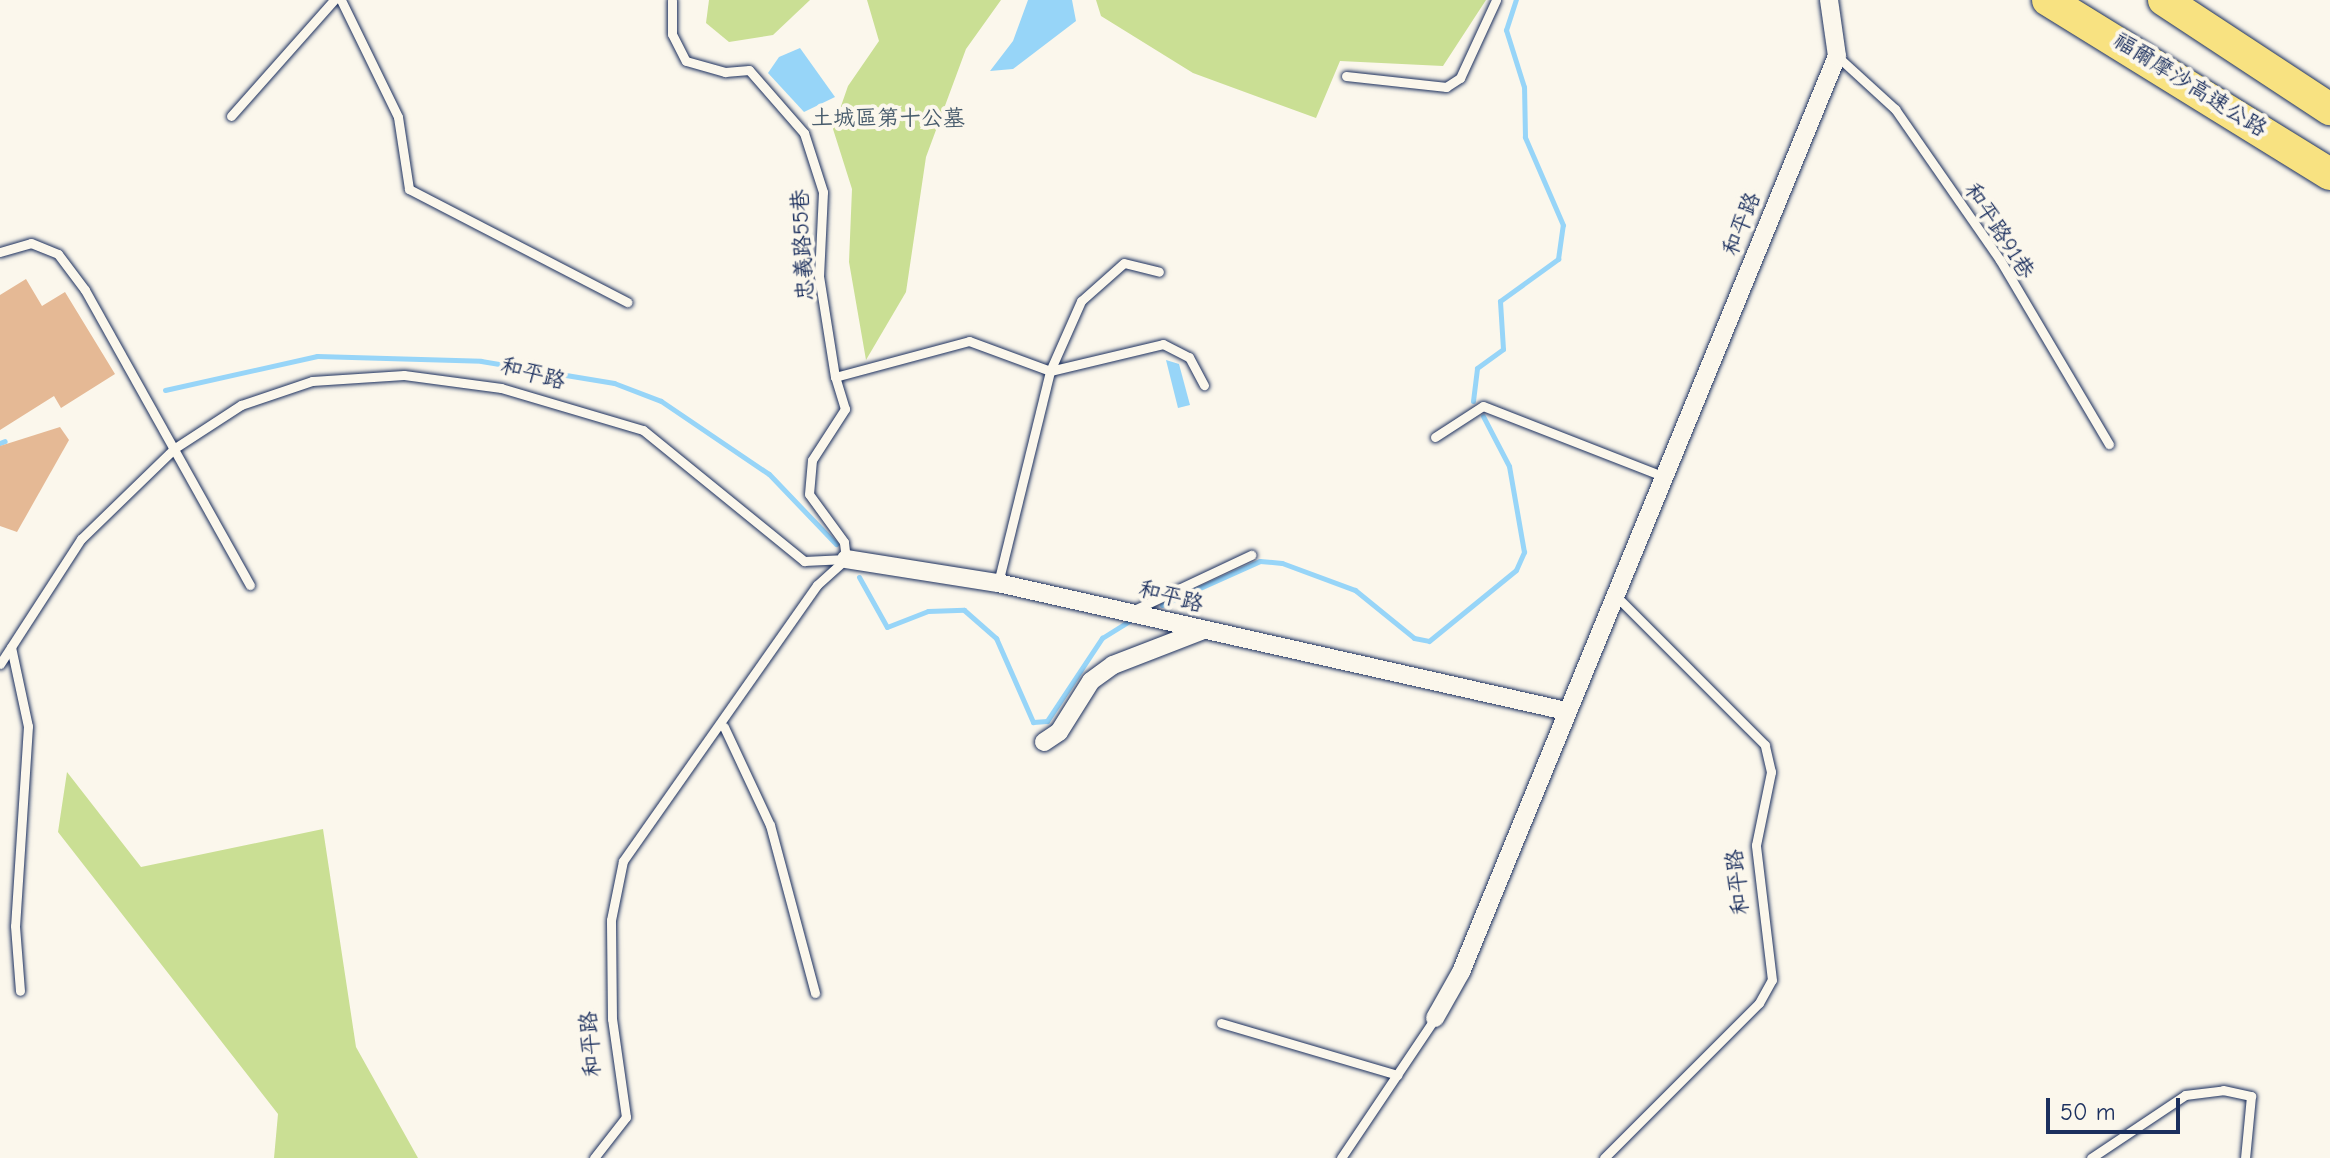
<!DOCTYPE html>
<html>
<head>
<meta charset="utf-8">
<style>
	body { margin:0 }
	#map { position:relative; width:2330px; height:1158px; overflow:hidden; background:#fbf7ec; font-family:"Comic Neue","LXGW WenKai TC",sans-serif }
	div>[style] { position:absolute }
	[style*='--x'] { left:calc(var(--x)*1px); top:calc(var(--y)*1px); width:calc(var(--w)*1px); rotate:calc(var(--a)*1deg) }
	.green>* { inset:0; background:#cadf94 }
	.water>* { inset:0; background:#97d5f8 }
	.stream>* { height:5px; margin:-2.5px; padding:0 2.5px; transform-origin:2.5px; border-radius:2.5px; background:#97d5f8 }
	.building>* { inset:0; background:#e5b995 }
	.roads { filter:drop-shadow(0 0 2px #1b2f5e) drop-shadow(0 0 2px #1b2f5e) }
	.service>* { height:9px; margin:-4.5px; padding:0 4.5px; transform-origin:4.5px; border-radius:4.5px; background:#fbf7ec }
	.minor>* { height:18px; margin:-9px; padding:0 9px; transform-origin:9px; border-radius:9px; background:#fbf7ec }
	.motorway>* { height:32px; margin:-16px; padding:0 16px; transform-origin:16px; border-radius:16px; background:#f8e281 }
	span { translate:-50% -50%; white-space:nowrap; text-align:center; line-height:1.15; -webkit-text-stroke:8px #fbf7ec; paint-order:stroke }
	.street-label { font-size:22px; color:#1b2f5e }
	.park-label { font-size:22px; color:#475b6c }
	.scale { position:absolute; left:2046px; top:1098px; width:134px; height:36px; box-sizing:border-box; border:4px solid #1b2f5e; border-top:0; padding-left:10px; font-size:24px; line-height:28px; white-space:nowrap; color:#1b2f5e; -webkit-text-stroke:6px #fbf7ec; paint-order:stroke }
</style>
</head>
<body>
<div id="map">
	<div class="green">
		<div style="clip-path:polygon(709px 0,810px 0,773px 35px,729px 42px,706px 23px)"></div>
		<div style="clip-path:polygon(867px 0,1001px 0,966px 49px,926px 157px,906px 292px,866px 360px,849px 262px,852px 189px,833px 129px,848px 86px,879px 41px)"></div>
		<div style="clip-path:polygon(1096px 0,1486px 0,1443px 66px,1340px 61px,1316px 118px,1193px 73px,1101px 16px)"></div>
		<div style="clip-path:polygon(67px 772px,141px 867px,323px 829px,356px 1047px,418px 1158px,274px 1158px,278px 1114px,58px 832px)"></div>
	</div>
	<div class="water">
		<div style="clip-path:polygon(1028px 0,1072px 0,1076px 21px,1013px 69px,990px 71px,1013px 41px)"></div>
		<div style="clip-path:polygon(800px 48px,835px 97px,804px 112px,768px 73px,779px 57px)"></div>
		<div style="clip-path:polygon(1166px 360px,1179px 364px,1190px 405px,1178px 408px)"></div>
	</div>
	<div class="stream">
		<div style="--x:165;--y:390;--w:156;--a:-12.6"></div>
		<div style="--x:317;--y:356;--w:164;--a:1.7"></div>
		<div style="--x:481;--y:361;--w:135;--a:9.4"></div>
		<div style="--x:614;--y:383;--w:50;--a:21"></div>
		<div style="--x:661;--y:401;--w:130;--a:34.1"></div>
		<div style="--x:769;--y:474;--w:97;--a:46.3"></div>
		<div style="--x:1473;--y:401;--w:33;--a:-83"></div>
		<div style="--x:1477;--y:368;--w:32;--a:-36"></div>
		<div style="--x:1503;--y:349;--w:48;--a:-93.6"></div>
		<div style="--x:1500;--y:301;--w:72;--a:-35.9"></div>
		<div style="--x:1558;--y:259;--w:34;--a:-82"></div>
		<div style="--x:1563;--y:225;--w:96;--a:-113.4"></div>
		<div style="--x:1525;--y:137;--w:50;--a:-91.1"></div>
		<div style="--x:1524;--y:87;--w:60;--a:-107.5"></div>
		<div style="--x:1506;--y:30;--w:32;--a:-72"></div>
		<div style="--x:0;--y:443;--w:5;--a:-22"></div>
		<div style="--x:859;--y:577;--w:57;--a:60.8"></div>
		<div style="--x:887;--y:627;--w:44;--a:-21.3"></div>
		<div style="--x:928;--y:611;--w:36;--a:-2"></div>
		<div style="--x:964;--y:610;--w:43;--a:41.2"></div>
		<div style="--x:996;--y:638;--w:92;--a:66.2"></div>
		<div style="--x:1033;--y:722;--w:14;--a:-4"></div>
		<div style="--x:1047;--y:721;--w:100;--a:-56.5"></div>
		<div style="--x:1102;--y:638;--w:31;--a:-32"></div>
		<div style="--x:1162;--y:605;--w:107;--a:-24.2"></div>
		<div style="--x:1260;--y:561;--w:22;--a:5"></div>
		<div style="--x:1282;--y:563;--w:78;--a:20.3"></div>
		<div style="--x:1355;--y:590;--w:76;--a:39.1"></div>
		<div style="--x:1414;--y:638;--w:15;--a:11"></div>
		<div style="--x:1429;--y:641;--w:112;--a:-39.2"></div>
		<div style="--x:1516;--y:570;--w:20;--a:-66"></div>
		<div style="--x:1524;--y:552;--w:87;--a:-99.9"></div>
		<div style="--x:1509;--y:466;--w:56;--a:-117.5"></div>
	</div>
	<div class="building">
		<div style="clip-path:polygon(26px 279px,42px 306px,65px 292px,115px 374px,61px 408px,54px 396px,0 430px,0 295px)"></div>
		<div style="clip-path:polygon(60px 427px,69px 440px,17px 532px,0 526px,0 446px)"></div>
	</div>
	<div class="roads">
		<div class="service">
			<div style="--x:341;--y:0;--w:130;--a:64"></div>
			<div style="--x:398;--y:117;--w:73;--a:81.3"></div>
			<div style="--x:409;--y:189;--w:246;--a:27.4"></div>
			<div style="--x:672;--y:0;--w:34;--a:90"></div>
			<div style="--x:672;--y:34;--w:30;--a:63"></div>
			<div style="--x:686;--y:61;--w:41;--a:15.8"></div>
			<div style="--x:725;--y:72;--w:24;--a:-5"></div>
			<div style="--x:749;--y:70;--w:84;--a:48.9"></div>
			<div style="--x:804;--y:133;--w:62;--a:72.1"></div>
			<div style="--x:823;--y:192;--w:84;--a:92.7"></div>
			<div style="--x:819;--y:276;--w:102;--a:81"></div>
			<div style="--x:1837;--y:56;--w:79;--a:42.4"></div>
			<div style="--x:1895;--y:109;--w:184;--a:55.2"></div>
			<div style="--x:2000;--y:260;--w:214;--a:59.4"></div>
			<div style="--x:1346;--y:76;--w:101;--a:6.3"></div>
			<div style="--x:1446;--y:87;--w:17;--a:-33"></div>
			<div style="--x:1460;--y:78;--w:86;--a:-65.2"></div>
			<div style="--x:231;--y:116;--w:155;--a:-48.4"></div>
			<div style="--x:0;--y:252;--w:32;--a:-16"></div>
			<div style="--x:31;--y:243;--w:29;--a:22"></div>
			<div style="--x:58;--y:254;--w:45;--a:53.1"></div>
			<div style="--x:85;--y:290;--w:338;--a:60.8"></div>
			<div style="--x:1435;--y:437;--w:57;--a:-32.9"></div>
			<div style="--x:1483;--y:406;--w:195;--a:21.3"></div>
			<div style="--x:846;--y:559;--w:17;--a:-97"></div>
			<div style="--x:844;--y:542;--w:59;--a:-126.1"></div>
			<div style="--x:809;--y:494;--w:34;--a:-85"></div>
			<div style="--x:812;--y:460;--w:61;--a:-57.1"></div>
			<div style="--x:845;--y:409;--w:34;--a:-107"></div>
			<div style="--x:835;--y:377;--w:139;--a:-15"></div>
			<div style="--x:969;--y:341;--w:86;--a:20.3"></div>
			<div style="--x:1050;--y:371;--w:77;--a:-66.1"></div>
			<div style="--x:1081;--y:301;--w:57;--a:-41.5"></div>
			<div style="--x:1124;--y:263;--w:36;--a:14"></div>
			<div style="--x:998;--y:583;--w:218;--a:-76.2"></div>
			<div style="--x:1050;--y:371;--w:116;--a:-13.4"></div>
			<div style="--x:1163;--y:344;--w:29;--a:27"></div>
			<div style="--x:1189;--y:357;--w:32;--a:62"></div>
			<div style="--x:1132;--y:611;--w:132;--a:-25.2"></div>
			<div style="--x:11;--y:647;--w:81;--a:77.9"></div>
			<div style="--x:28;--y:726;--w:200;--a:93.7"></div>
			<div style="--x:15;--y:926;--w:65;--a:85.6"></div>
			<div style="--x:0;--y:664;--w:149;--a:-57.1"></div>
			<div style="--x:81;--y:539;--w:131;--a:-44.1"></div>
			<div style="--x:175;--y:448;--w:79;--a:-33.1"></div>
			<div style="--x:241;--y:405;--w:75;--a:-18.7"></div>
			<div style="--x:312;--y:381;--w:92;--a:-3.7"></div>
			<div style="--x:404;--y:375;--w:98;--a:7.6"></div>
			<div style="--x:501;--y:388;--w:148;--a:16.5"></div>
			<div style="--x:643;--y:430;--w:208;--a:39.1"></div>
			<div style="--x:804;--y:561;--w:42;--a:-2.7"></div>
			<div style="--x:724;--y:727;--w:108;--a:64.9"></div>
			<div style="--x:770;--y:825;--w:174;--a:75"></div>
			<div style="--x:1221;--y:1023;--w:184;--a:16.4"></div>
			<div style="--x:594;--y:1158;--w:52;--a:-52"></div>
			<div style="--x:626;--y:1117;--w:99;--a:-98.1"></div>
			<div style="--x:612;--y:1019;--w:99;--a:-90.6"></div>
			<div style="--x:611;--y:920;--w:60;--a:-78.5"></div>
			<div style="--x:623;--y:861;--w:337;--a:-54.9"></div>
			<div style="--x:817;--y:585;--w:39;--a:-42"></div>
			<div style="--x:1341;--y:1158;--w:169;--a:-56.1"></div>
			<div style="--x:1604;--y:1158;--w:219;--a:-45"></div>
			<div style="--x:1759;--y:1003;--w:26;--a:-61"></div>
			<div style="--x:1772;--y:980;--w:136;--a:-96.8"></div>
			<div style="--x:1756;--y:845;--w:75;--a:-78.4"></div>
			<div style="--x:1771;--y:772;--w:28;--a:-103"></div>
			<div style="--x:1765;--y:745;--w:209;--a:-135"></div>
			<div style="--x:2091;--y:1158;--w:113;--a:-33.8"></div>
			<div style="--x:2185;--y:1095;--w:38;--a:-7"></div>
			<div style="--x:2223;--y:1090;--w:29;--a:12"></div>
			<div style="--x:2251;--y:1096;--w:62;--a:95.5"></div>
		</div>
		<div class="minor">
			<div style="--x:846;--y:559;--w:154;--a:9"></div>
			<div style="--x:998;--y:583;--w:582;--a:12.7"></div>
			<div style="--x:1044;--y:742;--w:18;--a:-34"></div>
			<div style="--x:1059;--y:732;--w:60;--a:-57.9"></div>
			<div style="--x:1091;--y:681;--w:27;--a:-36"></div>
			<div style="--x:1113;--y:665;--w:94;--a:-21.1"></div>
			<div style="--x:1435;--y:1018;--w:53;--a:-60.5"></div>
			<div style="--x:1461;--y:972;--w:990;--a:-67.68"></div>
			<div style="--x:1837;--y:56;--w:57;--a:-98.1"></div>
		</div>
		<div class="motorway">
			<div style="--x:2048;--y:0;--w:331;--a:31.7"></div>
			<div style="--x:2164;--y:0;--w:199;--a:33.3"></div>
		</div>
	</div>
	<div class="street-label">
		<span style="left:2190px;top:85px;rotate:32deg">福爾摩沙高速公路</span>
		<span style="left:1742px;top:224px;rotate:-68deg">和平路</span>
		<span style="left:1999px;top:231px;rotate:57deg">和平路91巷</span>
		<span style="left:803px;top:245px;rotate:-93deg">忠義路55巷</span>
		<span style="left:533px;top:374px;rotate:15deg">和平路</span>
		<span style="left:1171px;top:597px;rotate:15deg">和平路</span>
		<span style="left:1738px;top:882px;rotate:-96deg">和平路</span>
		<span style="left:591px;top:1044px;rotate:-94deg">和平路</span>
	</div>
	<div class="park-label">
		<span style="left:888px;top:119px">土城區第十公墓</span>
	</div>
	<div class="scale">50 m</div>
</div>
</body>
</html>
